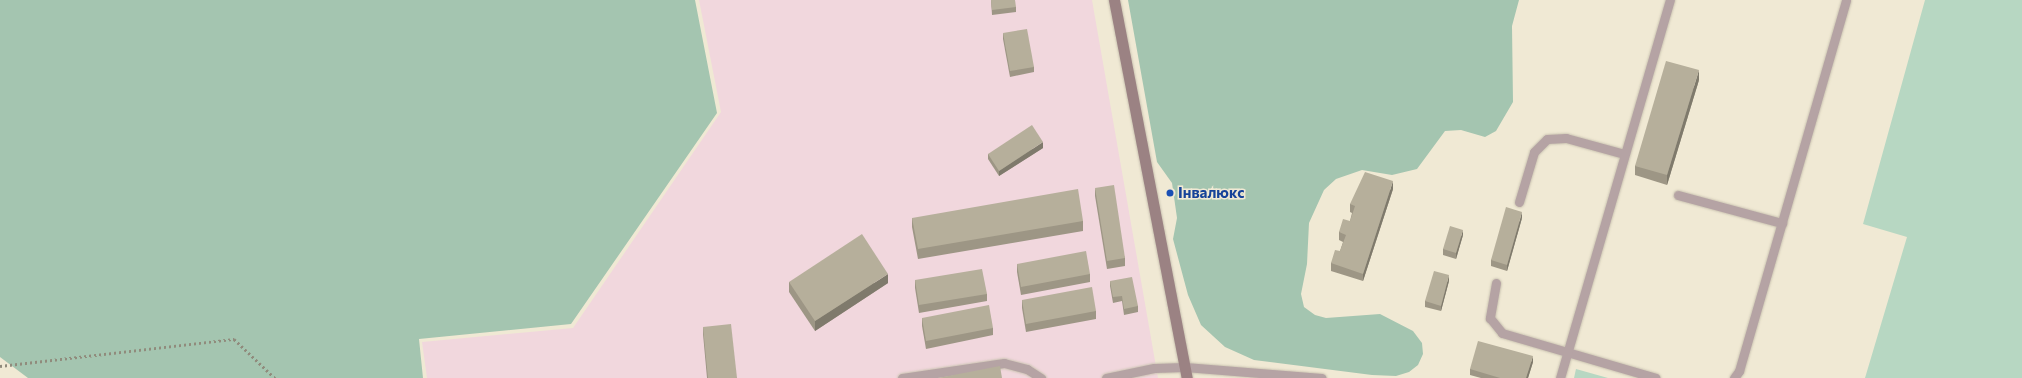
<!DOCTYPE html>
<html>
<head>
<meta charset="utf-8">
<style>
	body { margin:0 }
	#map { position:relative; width:2022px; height:378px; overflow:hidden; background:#f0e9d4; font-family:Commissioner,sans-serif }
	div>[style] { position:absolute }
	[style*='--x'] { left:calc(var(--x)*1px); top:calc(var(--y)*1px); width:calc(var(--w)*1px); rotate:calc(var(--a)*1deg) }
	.industrial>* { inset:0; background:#f1d7dd }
	.green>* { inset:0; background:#b7d7c2 }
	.forest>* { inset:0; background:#a4c5b0 }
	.path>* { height:2.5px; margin-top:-1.25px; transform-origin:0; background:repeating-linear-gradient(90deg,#908b7c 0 2px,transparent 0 5px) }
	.roads { filter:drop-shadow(0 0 1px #cbc4b2) drop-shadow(0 0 1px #cbc4b2) }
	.service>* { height:9px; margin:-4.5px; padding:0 4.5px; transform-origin:4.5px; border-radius:4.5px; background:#b5a3a4 }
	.secondary>* { height:11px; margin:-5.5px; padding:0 5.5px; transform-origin:5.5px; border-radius:5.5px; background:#9b8283 }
	.wall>* { inset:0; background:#9d9685 }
	.shaded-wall>* { inset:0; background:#7f7a6c }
	.building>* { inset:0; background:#b6af9b }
	.dots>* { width:11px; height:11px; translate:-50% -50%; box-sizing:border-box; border:2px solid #f0e9d4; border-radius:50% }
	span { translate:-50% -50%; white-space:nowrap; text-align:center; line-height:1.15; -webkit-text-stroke:3px #f0e9d4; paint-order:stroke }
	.transit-label { font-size:15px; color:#164399; font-weight:700 }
	.left { translate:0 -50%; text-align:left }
</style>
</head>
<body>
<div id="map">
	<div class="industrial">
		<div style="clip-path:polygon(699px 0,1092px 0,1158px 378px,427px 378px,422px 342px,573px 328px,721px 112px)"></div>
	</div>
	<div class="green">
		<div style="clip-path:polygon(1925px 0,2022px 0,2022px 378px,1865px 378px,1907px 237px,1863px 224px)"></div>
		<div style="clip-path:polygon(1576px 369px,1608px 378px,1574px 378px)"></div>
	</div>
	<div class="forest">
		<div style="clip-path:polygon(0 0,695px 0,717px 113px,571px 324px,419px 339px,423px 378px,28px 378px,0 357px)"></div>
		<div style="clip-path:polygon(1128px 0,1519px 0,1512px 26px,1513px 102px,1496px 131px,1485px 137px,1461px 130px,1445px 131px,1417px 169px,1392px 175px,1362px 170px,1336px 179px,1324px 190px,1309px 223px,1307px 264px,1301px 294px,1304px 307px,1315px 315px,1326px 318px,1380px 314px,1413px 331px,1422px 343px,1423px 354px,1418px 365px,1409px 372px,1396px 376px,1372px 375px,1254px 360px,1225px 347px,1201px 325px,1188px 295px,1173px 239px,1177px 218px,1172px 183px,1157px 162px)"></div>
	</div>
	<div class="path">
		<div style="--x:0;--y:366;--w:236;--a:-6.6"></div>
		<div style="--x:234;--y:339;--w:57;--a:43.6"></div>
	</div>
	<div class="roads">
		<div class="service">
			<div style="--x:1678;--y:195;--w:108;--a:15.1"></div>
			<div style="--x:1519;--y:202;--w:52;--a:-73.3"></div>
			<div style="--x:1534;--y:152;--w:18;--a:-45"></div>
			<div style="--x:1547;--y:139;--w:19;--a:-3"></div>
			<div style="--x:1566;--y:138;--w:60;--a:15.4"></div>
			<div style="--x:1496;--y:283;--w:36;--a:100"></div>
			<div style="--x:1490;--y:318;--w:19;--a:51"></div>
			<div style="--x:1502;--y:333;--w:160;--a:16.3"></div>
			<div style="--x:902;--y:378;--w:103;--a:-8.4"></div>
			<div style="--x:1004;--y:363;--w:24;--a:15"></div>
			<div style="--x:1027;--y:369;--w:17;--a:33"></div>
			<div style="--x:1106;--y:378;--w:49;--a:-11.8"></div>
			<div style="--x:1154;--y:368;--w:31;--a:-2"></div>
			<div style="--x:1185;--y:367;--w:137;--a:4.6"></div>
			<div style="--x:1560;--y:378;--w:394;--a:-73.8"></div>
			<div style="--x:1734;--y:378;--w:9;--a:-54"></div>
			<div style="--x:1739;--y:371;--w:386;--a:-73.9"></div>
		</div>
		<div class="secondary">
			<div style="--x:1114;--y:0;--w:385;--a:79.1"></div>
		</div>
	</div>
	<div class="wall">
		<div style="clip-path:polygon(991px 0,1016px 7px,1016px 12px,992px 15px)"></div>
		<div style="clip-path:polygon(1003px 33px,1034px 67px,1034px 72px,1010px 77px,1003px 39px)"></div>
		<div style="clip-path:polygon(1699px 80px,1667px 185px,1635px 175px,1635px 166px)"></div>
		<div style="clip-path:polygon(1043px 148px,999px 176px,988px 159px,988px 154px)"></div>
		<div style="clip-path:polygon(1095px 188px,1125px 258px,1125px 266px,1107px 269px,1095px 196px)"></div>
		<div style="clip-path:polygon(1393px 189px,1363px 281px,1331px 271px,1331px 263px,1340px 251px,1343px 242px,1339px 240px,1339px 232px,1350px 221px,1352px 213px,1350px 212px,1350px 204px)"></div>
		<div style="clip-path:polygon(912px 218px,1083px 221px,1083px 231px,918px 259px,912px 227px)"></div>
		<div style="clip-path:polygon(1522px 218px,1507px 271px,1491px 266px,1491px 260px)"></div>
		<div style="clip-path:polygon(1463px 235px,1456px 259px,1443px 255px,1443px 249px)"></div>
		<div style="clip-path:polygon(1017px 264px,1090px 274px,1090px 282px,1021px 295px,1017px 272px)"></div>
		<div style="clip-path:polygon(915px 280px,987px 294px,987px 301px,919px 313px,915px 288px)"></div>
		<div style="clip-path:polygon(1110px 281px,1138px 306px,1138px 312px,1124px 315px,1122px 301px,1113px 303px,1110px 286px)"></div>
		<div style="clip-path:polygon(1449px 281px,1441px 311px,1425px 307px,1425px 301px)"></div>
		<div style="clip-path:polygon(789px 282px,888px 283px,815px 331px,789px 292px)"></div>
		<div style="clip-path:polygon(1022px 300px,1096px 311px,1096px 319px,1026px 332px,1022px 308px)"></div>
		<div style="clip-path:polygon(922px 318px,993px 328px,993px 335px,926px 349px,922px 326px)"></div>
		<div style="clip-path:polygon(703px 327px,737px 378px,707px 378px,703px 334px)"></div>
		<div style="clip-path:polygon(1533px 362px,1528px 378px,1481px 378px,1470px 375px,1470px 369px)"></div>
	</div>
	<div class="shaded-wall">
		<div style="clip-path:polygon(1699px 70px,1699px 80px,1667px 185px,1667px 175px)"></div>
		<div style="clip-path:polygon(1043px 142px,1043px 148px,999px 176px,999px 171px)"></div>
		<div style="clip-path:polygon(1393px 181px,1393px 189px,1363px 281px,1363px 274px)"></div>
		<div style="clip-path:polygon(1522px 212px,1522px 218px,1507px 271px,1507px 265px)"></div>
		<div style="clip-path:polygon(1463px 230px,1463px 235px,1456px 259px,1456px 253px)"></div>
		<div style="clip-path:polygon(888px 274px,888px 283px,815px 331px,815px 321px)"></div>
		<div style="clip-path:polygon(1449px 275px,1449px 281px,1441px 311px,1441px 306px)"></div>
		<div style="clip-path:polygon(1533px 356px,1533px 362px,1528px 378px,1526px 378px)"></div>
	</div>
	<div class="building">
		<div style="clip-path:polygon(991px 0,1015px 0,1016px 7px,992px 10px)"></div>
		<div style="clip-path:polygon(1027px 29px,1034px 67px,1010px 71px,1003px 33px)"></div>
		<div style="clip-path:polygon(1666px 61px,1699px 70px,1667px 175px,1635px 166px)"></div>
		<div style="clip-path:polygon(1032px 125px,1043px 142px,999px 171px,988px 154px)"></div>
		<div style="clip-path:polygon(1365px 172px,1393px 181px,1363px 274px,1331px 263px,1335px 250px,1340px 251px,1346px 235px,1339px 232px,1343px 219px,1350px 221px,1355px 206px,1350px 204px)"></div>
		<div style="clip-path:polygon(1114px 185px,1125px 258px,1107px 261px,1095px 188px)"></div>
		<div style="clip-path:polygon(1078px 189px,1083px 221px,918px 249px,912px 218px)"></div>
		<div style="clip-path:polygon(1506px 207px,1522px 212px,1507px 265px,1491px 260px)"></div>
		<div style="clip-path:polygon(1450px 226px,1463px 230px,1456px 253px,1443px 249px)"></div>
		<div style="clip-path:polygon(862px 234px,888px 274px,815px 321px,789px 282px)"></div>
		<div style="clip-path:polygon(1086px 251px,1090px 274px,1021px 287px,1017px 264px)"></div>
		<div style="clip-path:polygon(982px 269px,987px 294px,919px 305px,915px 280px)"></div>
		<div style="clip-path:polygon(1434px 271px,1449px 275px,1441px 306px,1425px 301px)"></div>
		<div style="clip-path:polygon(1132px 277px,1138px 306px,1124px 309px,1122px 296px,1113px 297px,1110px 281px)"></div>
		<div style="clip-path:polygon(1092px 287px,1096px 311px,1026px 324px,1022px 300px)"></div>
		<div style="clip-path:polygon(989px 305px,993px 328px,926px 341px,922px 318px)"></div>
		<div style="clip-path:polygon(731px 324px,737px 378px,708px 378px,703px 327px)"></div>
		<div style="clip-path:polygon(1478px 341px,1533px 356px,1526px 378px,1500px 378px,1470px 369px)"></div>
		<div style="clip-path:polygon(1000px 366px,1002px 378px,938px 378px)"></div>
	</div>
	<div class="dots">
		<div style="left:1170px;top:193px;background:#1a4fb4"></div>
	</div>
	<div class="transit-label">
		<span class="left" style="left:1178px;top:193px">Інвалюкс</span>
	</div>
</div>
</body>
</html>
